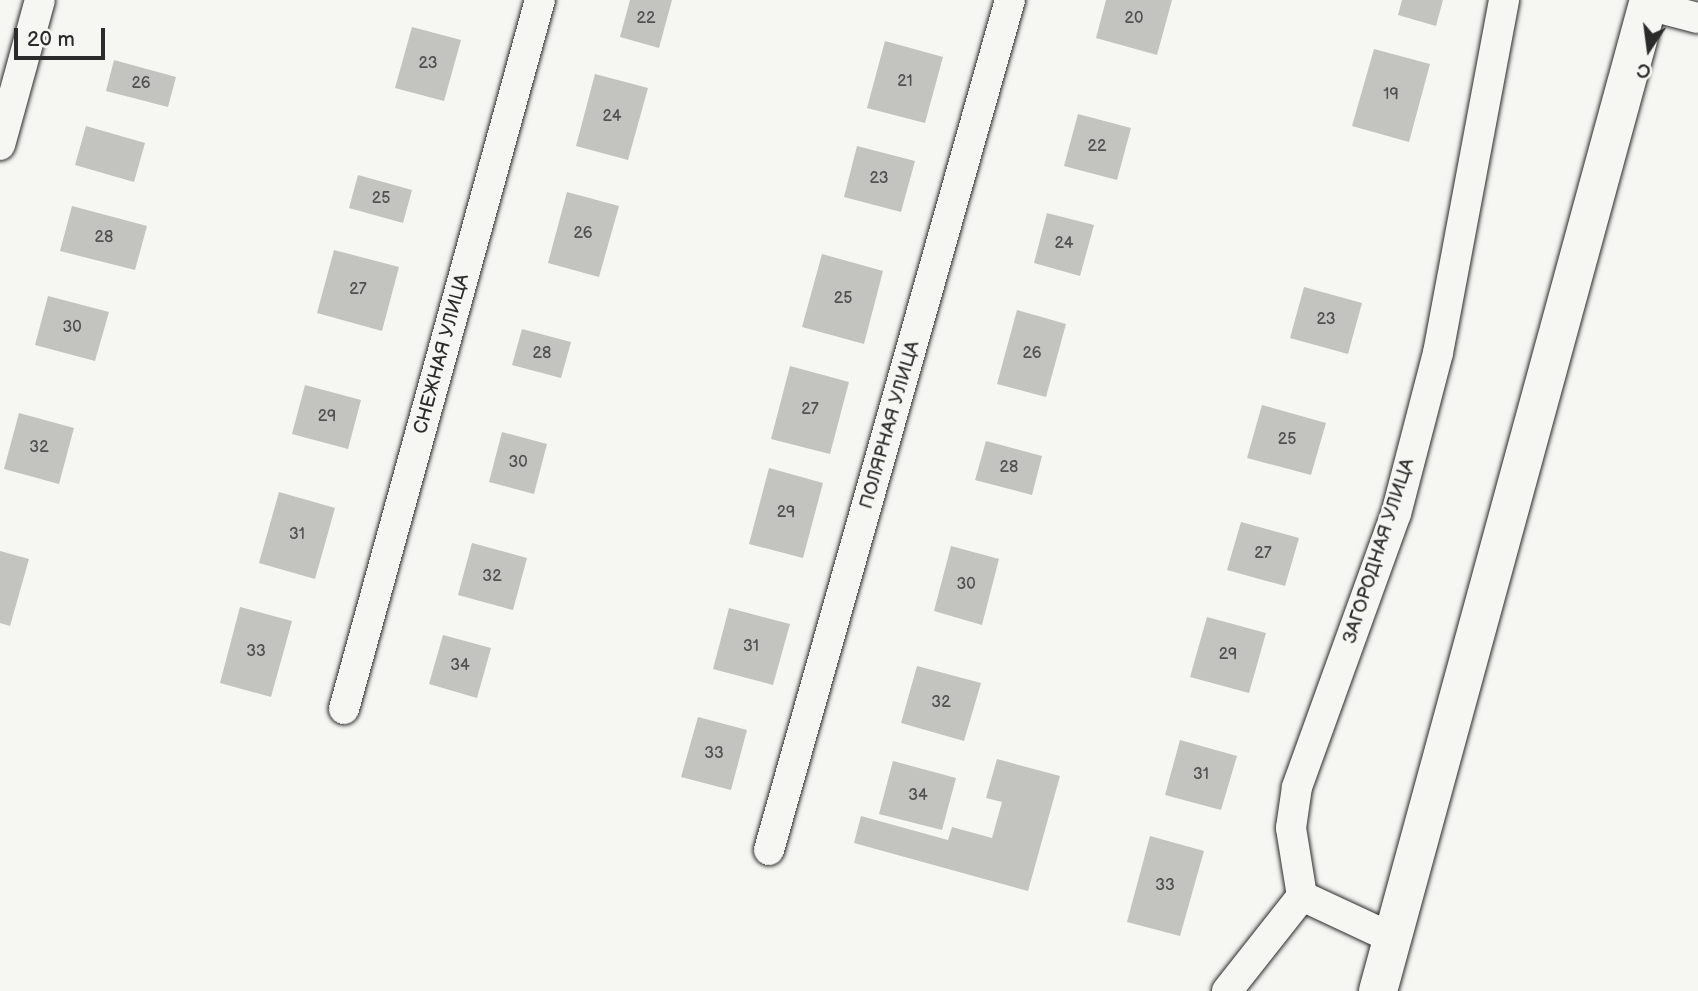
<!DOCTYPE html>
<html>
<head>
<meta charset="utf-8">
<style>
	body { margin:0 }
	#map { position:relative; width:1698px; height:991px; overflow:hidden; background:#f6f6f2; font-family:"Balsamiq Sans",sans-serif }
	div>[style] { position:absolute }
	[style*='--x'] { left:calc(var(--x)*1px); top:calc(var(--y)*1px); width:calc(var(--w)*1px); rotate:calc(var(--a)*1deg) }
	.building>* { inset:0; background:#c3c3c0 }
	.roads { filter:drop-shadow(0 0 2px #2b2b2b) drop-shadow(0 0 2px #2b2b2b) }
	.minor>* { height:30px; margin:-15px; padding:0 15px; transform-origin:15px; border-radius:15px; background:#f6f6f2 }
	.major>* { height:38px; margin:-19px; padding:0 19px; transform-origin:19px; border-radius:19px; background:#f6f6f2 }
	span { translate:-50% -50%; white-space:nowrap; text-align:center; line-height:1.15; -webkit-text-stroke:5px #f6f6f2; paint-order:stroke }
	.number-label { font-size:16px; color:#515150 }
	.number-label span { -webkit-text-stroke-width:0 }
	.street-label { font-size:19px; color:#2b2b2b }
	.north { position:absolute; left:1614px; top:14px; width:70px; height:70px; -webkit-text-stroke:5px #f6f6f2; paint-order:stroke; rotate:193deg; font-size:19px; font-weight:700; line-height:28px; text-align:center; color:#2b2b2b }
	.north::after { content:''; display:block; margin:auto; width:24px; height:32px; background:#2b2b2b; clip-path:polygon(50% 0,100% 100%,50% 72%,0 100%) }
	.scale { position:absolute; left:14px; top:28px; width:91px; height:32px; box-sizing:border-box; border:4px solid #2b2b2b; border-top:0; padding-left:9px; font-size:21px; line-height:24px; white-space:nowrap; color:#2b2b2b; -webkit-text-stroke:5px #f6f6f2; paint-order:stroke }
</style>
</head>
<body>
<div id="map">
	<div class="building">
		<div style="clip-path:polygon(630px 0,672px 0,659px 48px,620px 37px)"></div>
		<div style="clip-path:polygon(1106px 0,1172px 0,1157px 55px,1096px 38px)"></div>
		<div style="clip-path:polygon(1402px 0,1443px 0,1436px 26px,1398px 15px)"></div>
		<div style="clip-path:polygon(412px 27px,461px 40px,444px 101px,395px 88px)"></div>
		<div style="clip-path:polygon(885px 41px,943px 57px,925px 123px,867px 108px)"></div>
		<div style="clip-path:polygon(1374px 49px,1430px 64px,1409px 142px,1352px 126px)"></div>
		<div style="clip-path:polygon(114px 60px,176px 77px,168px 107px,106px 91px)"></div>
		<div style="clip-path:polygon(595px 74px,648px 88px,628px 160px,576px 146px)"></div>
		<div style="clip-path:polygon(1078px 114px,1131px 128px,1117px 180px,1064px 166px)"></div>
		<div style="clip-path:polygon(86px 126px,145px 143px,134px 182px,75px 165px)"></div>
		<div style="clip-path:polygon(857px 146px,915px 161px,901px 212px,844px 197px)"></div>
		<div style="clip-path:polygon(358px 175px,412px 190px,403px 223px,349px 208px)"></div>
		<div style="clip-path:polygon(567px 192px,619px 206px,599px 277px,548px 263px)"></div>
		<div style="clip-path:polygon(72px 206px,147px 226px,135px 270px,60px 251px)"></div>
		<div style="clip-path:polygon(1047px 213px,1094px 225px,1080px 276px,1034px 263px)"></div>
		<div style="clip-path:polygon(334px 250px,399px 267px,382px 331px,317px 313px)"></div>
		<div style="clip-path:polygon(822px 254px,883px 271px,864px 344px,802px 327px)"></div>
		<div style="clip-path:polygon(1304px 287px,1362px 303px,1348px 354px,1290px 338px)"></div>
		<div style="clip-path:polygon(48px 296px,109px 312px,95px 361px,35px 345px)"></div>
		<div style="clip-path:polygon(1017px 310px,1066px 324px,1046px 397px,997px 384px)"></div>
		<div style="clip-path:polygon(522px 329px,571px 342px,561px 378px,512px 365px)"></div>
		<div style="clip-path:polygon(790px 366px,849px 382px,830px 454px,771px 439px)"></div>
		<div style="clip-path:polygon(305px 385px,361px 400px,348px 449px,292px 434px)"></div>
		<div style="clip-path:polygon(1262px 405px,1326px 423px,1311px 475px,1247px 458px)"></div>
		<div style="clip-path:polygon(19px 413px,74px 428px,59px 484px,4px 469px)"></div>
		<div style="clip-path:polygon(502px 432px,547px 444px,534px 494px,489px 482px)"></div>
		<div style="clip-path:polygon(986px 441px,1042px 456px,1032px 495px,975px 480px)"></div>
		<div style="clip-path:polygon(769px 468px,823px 483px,803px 558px,749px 544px)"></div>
		<div style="clip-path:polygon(279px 492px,335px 508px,315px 579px,259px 563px)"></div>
		<div style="clip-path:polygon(1241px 522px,1299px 538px,1285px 586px,1227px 570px)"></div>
		<div style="clip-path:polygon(472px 543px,527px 558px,513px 610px,458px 595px)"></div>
		<div style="clip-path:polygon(951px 546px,999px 559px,982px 625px,934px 611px)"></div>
		<div style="clip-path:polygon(0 551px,29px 559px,10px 626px,0 623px)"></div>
		<div style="clip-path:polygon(240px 607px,292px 621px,271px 697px,220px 683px)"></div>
		<div style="clip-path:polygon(729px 608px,790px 624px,773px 685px,713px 669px)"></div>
		<div style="clip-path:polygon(1207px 617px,1266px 633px,1249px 693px,1190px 677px)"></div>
		<div style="clip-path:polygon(443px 635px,491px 648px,477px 698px,429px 684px)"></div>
		<div style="clip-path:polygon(917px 666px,981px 683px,964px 741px,901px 723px)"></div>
		<div style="clip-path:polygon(698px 717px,747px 730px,731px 790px,681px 777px)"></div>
		<div style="clip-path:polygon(1180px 740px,1237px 756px,1221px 810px,1165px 795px)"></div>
		<div style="clip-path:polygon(997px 759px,1060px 776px,1028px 891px,854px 843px,861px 816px,948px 840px,952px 827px,992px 838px,1002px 802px,986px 798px)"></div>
		<div style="clip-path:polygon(893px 761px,956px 778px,942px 830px,879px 814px)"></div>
		<div style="clip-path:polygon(1150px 836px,1204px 851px,1180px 936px,1127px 922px)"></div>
	</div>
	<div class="roads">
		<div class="minor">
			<div style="--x:1648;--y:5;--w:52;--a:14.6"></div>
			<div style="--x:0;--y:145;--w:150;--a:-74.6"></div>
			<div style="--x:344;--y:709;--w:736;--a:-74.55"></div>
			<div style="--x:769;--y:850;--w:884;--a:-74.17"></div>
			<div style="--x:1302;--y:896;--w:99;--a:25"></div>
			<div style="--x:1227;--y:991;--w:121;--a:-51.7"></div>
			<div style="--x:1302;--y:896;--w:69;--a:-99.2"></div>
			<div style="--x:1291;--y:828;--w:41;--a:-81.7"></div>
			<div style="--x:1297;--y:787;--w:290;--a:-70.1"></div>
			<div style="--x:1396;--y:514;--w:166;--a:-75.4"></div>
			<div style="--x:1438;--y:353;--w:359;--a:-79.4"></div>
		</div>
		<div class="major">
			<div style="--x:1378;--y:991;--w:1027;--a:-74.71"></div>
		</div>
	</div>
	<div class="number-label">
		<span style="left:646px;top:19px">22</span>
		<span style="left:1134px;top:19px">20</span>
		<span style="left:428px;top:64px">23</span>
		<span style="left:905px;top:82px">21</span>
		<span style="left:141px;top:84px">26</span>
		<span style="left:1391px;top:95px">19</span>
		<span style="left:612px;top:117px">24</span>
		<span style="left:1097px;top:147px">22</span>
		<span style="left:879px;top:179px">23</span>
		<span style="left:381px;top:199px">25</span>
		<span style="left:583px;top:234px">26</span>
		<span style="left:104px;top:238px">28</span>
		<span style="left:1064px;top:244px">24</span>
		<span style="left:358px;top:290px">27</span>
		<span style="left:843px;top:299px">25</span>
		<span style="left:1326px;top:320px">23</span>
		<span style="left:72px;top:328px">30</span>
		<span style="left:542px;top:354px">28</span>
		<span style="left:1032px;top:354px">26</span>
		<span style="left:810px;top:410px">27</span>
		<span style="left:327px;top:417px">29</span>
		<span style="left:1287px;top:440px">25</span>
		<span style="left:39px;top:448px">32</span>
		<span style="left:518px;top:463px">30</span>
		<span style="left:1009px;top:468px">28</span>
		<span style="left:786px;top:513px">29</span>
		<span style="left:297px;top:535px">31</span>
		<span style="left:1263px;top:554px">27</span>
		<span style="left:492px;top:577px">32</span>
		<span style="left:966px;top:585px">30</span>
		<span style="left:751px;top:647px">31</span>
		<span style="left:256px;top:652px">33</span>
		<span style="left:1228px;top:655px">29</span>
		<span style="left:460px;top:666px">34</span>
		<span style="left:941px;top:703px">32</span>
		<span style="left:714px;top:754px">33</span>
		<span style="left:1201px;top:775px">31</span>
		<span style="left:918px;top:796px">34</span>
		<span style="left:1165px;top:886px">33</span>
	</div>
	<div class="street-label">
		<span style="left:442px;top:354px;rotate:-75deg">СНЕЖНАЯ УЛИЦА</span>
		<span style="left:890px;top:425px;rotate:-74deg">ПОЛЯРНАЯ УЛИЦА</span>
		<span style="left:1379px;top:551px;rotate:-72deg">ЗАГОРОДНАЯ УЛИЦА</span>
	</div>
	<div class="north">С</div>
	<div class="scale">20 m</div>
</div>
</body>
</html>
